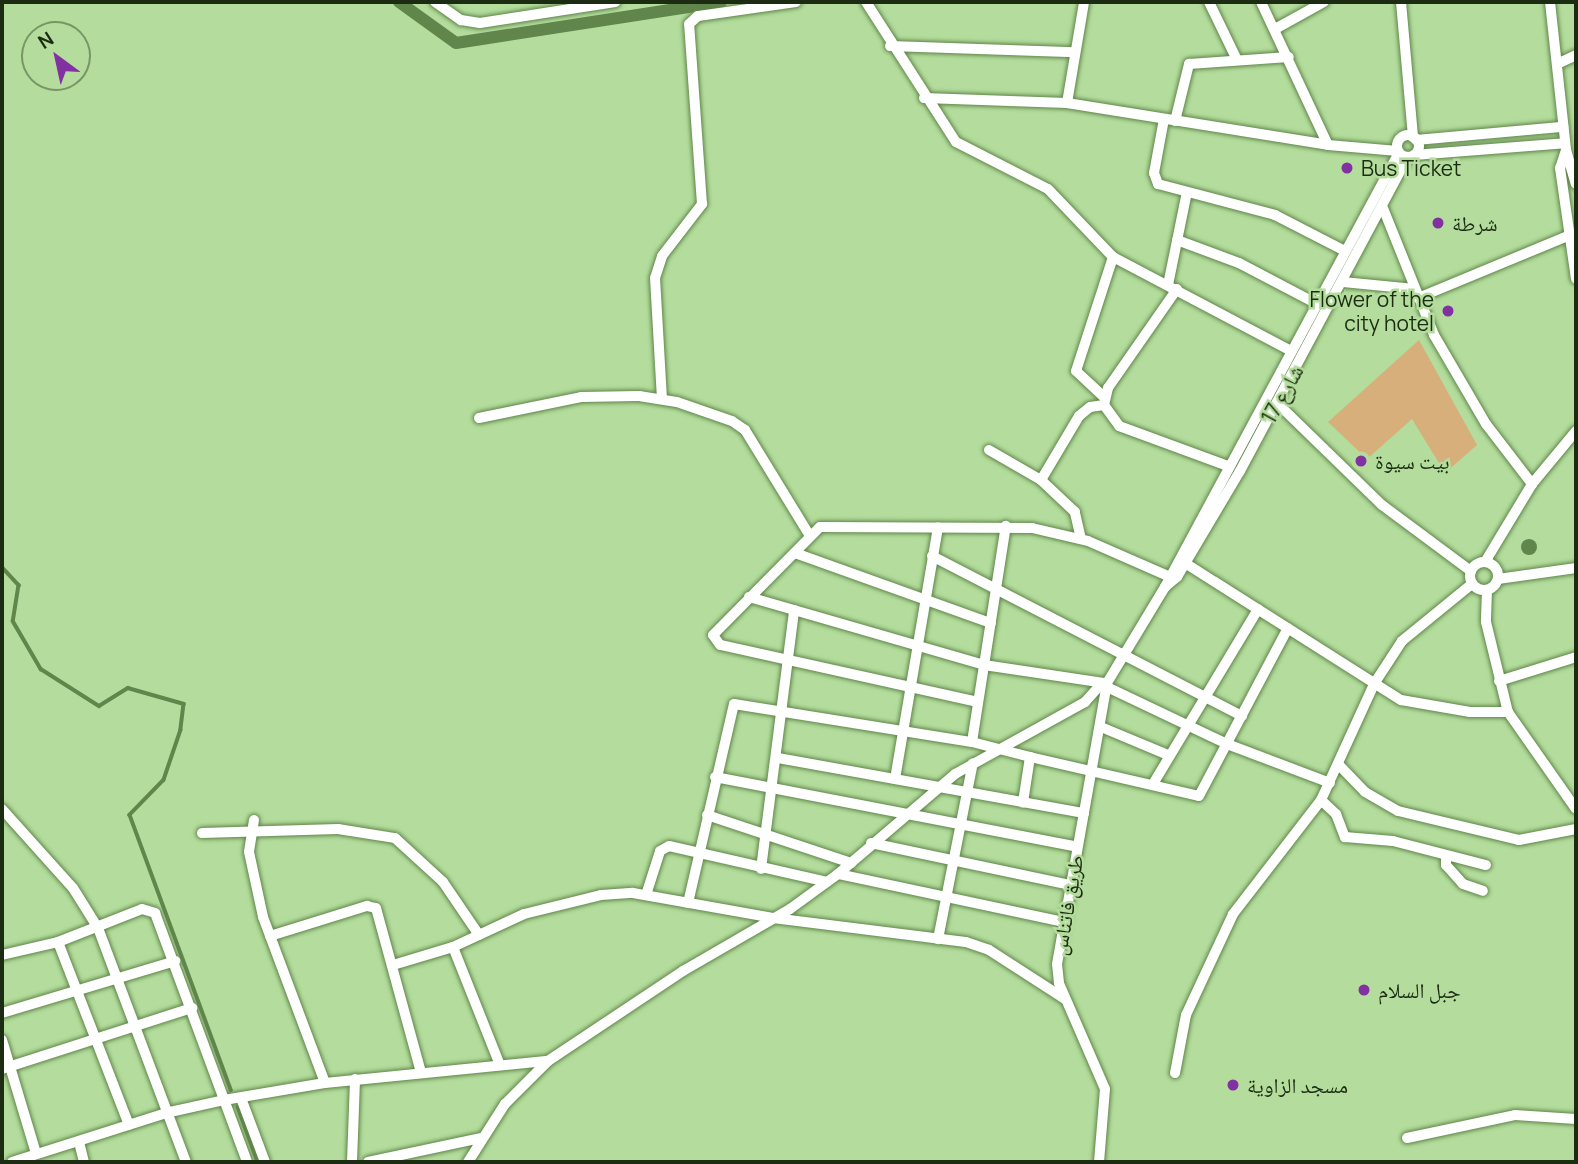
<!DOCTYPE html>
<html>
<head>
<meta charset="utf-8">
<style>
	body { margin:0 }
	#map { position:relative; width:1578px; height:1164px; overflow:hidden; background:#b4dd9d; font-family:Manrope,"Noto Naskh Arabic",sans-serif }
	div>[style] { position:absolute }
	[style*='--x'] { left:calc(var(--x)*1px); top:calc(var(--y)*1px); width:calc(var(--w)*1px); rotate:calc(var(--a)*1deg) }
	.green>* { inset:0; background:#d6af7a }
	.water>* { inset:0; background:#61864c }
	.round { border-radius:50% }
	.stream>* { height:3.5px; margin:-1.75px; padding:0 1.75px; transform-origin:1.75px; border-radius:1.75px; background:#61864c }
	.canal>* { height:12px; margin:-6px; padding:0 6px; transform-origin:6px; border-radius:6px; background:#61864c }
	.roads { filter:drop-shadow(0 0 2px #60864a) drop-shadow(0 0 2px #60864a) }
	.minor>* { height:10px; margin:-5px; padding:0 5px; transform-origin:5px; border-radius:5px; background:#fff }
	.minor>.ring { margin:-5px; padding:0; box-sizing:content-box; background:none; border:10px solid #fff; border-radius:50% }
	.dots>* { width:19px; height:19px; translate:-50% -50%; box-sizing:border-box; border:4px solid #b4dd9d; border-radius:50% }
	span { translate:-50% -50%; white-space:nowrap; text-align:center; line-height:1.15; -webkit-text-stroke:5px #b4dd9d; paint-order:stroke }
	.poi-label { font-size:21px; color:#1c2c13 }
	.left { translate:0 -50%; text-align:left }
	.right { translate:-100% -50%; text-align:right }
	.street-label { font-size:21px; color:#1c2c13 }
	.frame { position:absolute; inset:0; border:4px solid #1c2c13; pointer-events:none }
	.north { position:absolute; left:21px; top:21px; width:70px; height:70px; box-sizing:border-box; background:#b4dd9d; border:2px solid #779666; border-radius:50%; rotate:327deg; font-size:19px; font-weight:700; line-height:28px; text-align:center; color:#1c2c13 }
	.north::after { content:''; display:block; margin:auto; width:24px; height:32px; background:#8131a1; clip-path:polygon(50% 0,100% 100%,50% 72%,0 100%) }
</style>
</head>
<body>
<div id="map">
	<div class="green">
		<div style="clip-path:polygon(1419px 340px,1477px 445px,1445px 473px,1412px 419px,1367px 459px,1328px 422px)"></div>
	</div>
	<div class="water">
		<div class="round" style="left:1521px;top:539px;width:16px;height:16px"></div>
	</div>
	<div class="stream">
		<div style="--x:2;--y:567;--w:25;--a:47"></div>
		<div style="--x:19;--y:585;--w:36;--a:99"></div>
		<div style="--x:13;--y:621;--w:56;--a:59.7"></div>
		<div style="--x:41;--y:669;--w:69;--a:32.5"></div>
		<div style="--x:99;--y:706;--w:34;--a:-32"></div>
		<div style="--x:128;--y:688;--w:58;--a:15.9"></div>
		<div style="--x:184;--y:704;--w:26;--a:97"></div>
		<div style="--x:181;--y:730;--w:53;--a:108.8"></div>
		<div style="--x:164;--y:780;--w:49;--a:134.2"></div>
		<div style="--x:130;--y:815;--w:293;--a:69.8"></div>
		<div style="--x:238;--y:1107;--w:59;--a:70"></div>
	</div>
	<div class="canal">
		<div style="--x:399;--y:2;--w:70;--a:35.7"></div>
		<div style="--x:456;--y:43;--w:268;--a:-8.8"></div>
	</div>
	<div class="roads">
		<div class="minor">
			<div style="--x:435;--y:2;--w:32;--a:35"></div>
			<div style="--x:461;--y:20;--w:19;--a:9"></div>
			<div style="--x:480;--y:23;--w:137;--a:-8.8"></div>
			<div style="--x:866;--y:2;--w:166;--a:57.3"></div>
			<div style="--x:956;--y:142;--w:103;--a:27.1"></div>
			<div style="--x:1048;--y:189;--w:94;--a:46.3"></div>
			<div style="--x:1113;--y:257;--w:201;--a:27.8"></div>
			<div style="--x:1209;--y:2;--w:64;--a:64.2"></div>
			<div style="--x:1261;--y:2;--w:158;--a:64.9"></div>
			<div style="--x:1401;--y:2;--w:136;--a:84.9"></div>
			<div style="--x:1550;--y:2;--w:149;--a:83.8"></div>
			<div style="--x:1566;--y:150;--w:35;--a:74"></div>
			<div style="--x:1275;--y:29;--w:56;--a:-28.9"></div>
			<div style="--x:890;--y:46;--w:185;--a:1.9"></div>
			<div style="--x:1557;--y:64;--w:21;--a:-25"></div>
			<div style="--x:924;--y:98;--w:143;--a:2"></div>
			<div style="--x:1067;--y:103;--w:264;--a:9.1"></div>
			<div style="--x:1328;--y:145;--w:70;--a:4.9"></div>
			<div style="--x:1067;--y:103;--w:102;--a:-80.4"></div>
			<div style="--x:1164;--y:119;--w:55;--a:100.5"></div>
			<div style="--x:1154;--y:173;--w:12;--a:70"></div>
			<div style="--x:1158;--y:184;--w:121;--a:14.8"></div>
			<div style="--x:1275;--y:215;--w:79;--a:27.2"></div>
			<div style="--x:1175;--y:121;--w:59;--a:-76.2"></div>
			<div style="--x:1189;--y:64;--w:100;--a:-4"></div>
			<div class="ring" style="left:1397px;top:135px;width:12px;height:12px"></div>
			<div style="--x:1416;--y:140;--w:148;--a:-5.1"></div>
			<div style="--x:1566;--y:150;--w:19;--a:108"></div>
			<div style="--x:1560;--y:168;--w:112;--a:81.8"></div>
			<div style="--x:1414;--y:155;--w:151;--a:-4.5"></div>
			<div style="--x:1383;--y:208;--w:137;--a:68.1"></div>
			<div style="--x:1434;--y:335;--w:103;--a:59.7"></div>
			<div style="--x:1486;--y:424;--w:76;--a:52.5"></div>
			<div style="--x:1177;--y:240;--w:66;--a:20.4"></div>
			<div style="--x:1239;--y:263;--w:88;--a:27.7"></div>
			<div style="--x:1343;--y:282;--w:72;--a:5.6"></div>
			<div style="--x:1168;--y:285;--w:95;--a:-78.5"></div>
			<div style="--x:1177;--y:289;--w:121;--a:124.9"></div>
			<div style="--x:1108;--y:388;--w:17;--a:103"></div>
			<div style="--x:1104;--y:405;--w:26;--a:54"></div>
			<div style="--x:1119;--y:426;--w:116;--a:20.2"></div>
			<div style="--x:1418;--y:298;--w:165;--a:-22.5"></div>
			<div style="--x:1104;--y:397;--w:38;--a:-137"></div>
			<div style="--x:1076;--y:371;--w:120;--a:-72"></div>
			<div style="--x:662;--y:399;--w:121;--a:-93.3"></div>
			<div style="--x:655;--y:278;--w:23;--a:-72"></div>
			<div style="--x:662;--y:256;--w:66;--a:-52.4"></div>
			<div style="--x:702;--y:204;--w:180;--a:-94.1"></div>
			<div style="--x:689;--y:24;--w:12;--a:-42"></div>
			<div style="--x:698;--y:16;--w:99;--a:-8.1"></div>
			<div style="--x:1277;--y:403;--w:146;--a:44.2"></div>
			<div style="--x:1382;--y:505;--w:111;--a:36.6"></div>
			<div style="--x:479;--y:418;--w:104;--a:-11.6"></div>
			<div style="--x:581;--y:397;--w:58;--a:-1"></div>
			<div style="--x:639;--y:396;--w:38;--a:9"></div>
			<div style="--x:677;--y:402;--w:58;--a:19.1"></div>
			<div style="--x:732;--y:421;--w:16;--a:35"></div>
			<div style="--x:745;--y:430;--w:124;--a:58.5"></div>
			<div style="--x:989;--y:450;--w:60;--a:30"></div>
			<div style="--x:1081;--y:539;--w:28;--a:-103"></div>
			<div style="--x:1075;--y:512;--w:47;--a:-136.7"></div>
			<div style="--x:1041;--y:480;--w:74;--a:-59.3"></div>
			<div style="--x:1079;--y:416;--w:14;--a:-39"></div>
			<div style="--x:1090;--y:407;--w:14;--a:-8"></div>
			<div style="--x:795;--y:553;--w:208;--a:19.7"></div>
			<div style="--x:932;--y:556;--w:349;--a:27.3"></div>
			<div class="ring" style="left:1470px;top:562px;width:18px;height:18px"></div>
			<div style="--x:1485;--y:562;--w:91;--a:-58.9"></div>
			<div style="--x:1532;--y:484;--w:69;--a:-50.3"></div>
			<div style="--x:1185;--y:563;--w:256;--a:32.4"></div>
			<div style="--x:1401;--y:700;--w:70;--a:9.9"></div>
			<div style="--x:1470;--y:712;--w:38;--a:0"></div>
			<div style="--x:1498;--y:579;--w:79;--a:-8"></div>
			<div style="--x:1165;--y:587;--w:16;--a:-40"></div>
			<div style="--x:1177;--y:577;--w:123;--a:-59.3"></div>
			<div style="--x:1240;--y:471;--w:356;--a:-61.9"></div>
			<div style="--x:1487;--y:590;--w:32;--a:92"></div>
			<div style="--x:1486;--y:622;--w:93;--a:76.3"></div>
			<div style="--x:1508;--y:712;--w:118;--a:55"></div>
			<div style="--x:749;--y:597;--w:245;--a:16.1"></div>
			<div style="--x:984;--y:665;--w:121;--a:8.5"></div>
			<div style="--x:1499;--y:681;--w:81;--a:-17.3"></div>
			<div style="--x:1107;--y:687;--w:133;--a:25.4"></div>
			<div style="--x:1227;--y:744;--w:110;--a:20.7"></div>
			<div style="--x:978;--y:702;--w:264;--a:-167.5"></div>
			<div style="--x:720;--y:645;--w:12;--a:-125"></div>
			<div style="--x:713;--y:635;--w:152;--a:-45.3"></div>
			<div style="--x:820;--y:527;--w:212;--a:0.3"></div>
			<div style="--x:1032;--y:528;--w:57;--a:13.1"></div>
			<div style="--x:1088;--y:541;--w:87;--a:23.6"></div>
			<div style="--x:1101;--y:727;--w:73;--a:22.7"></div>
			<div style="--x:972;--y:742;--w:219;--a:-81.1"></div>
			<div style="--x:1030;--y:757;--w:173;--a:13"></div>
			<div style="--x:1199;--y:796;--w:190;--a:-62.1"></div>
			<div style="--x:778;--y:758;--w:311;--a:10.2"></div>
			<div style="--x:1339;--y:765;--w:37;--a:46"></div>
			<div style="--x:1365;--y:792;--w:38;--a:30"></div>
			<div style="--x:1398;--y:811;--w:124;--a:13.5"></div>
			<div style="--x:1519;--y:840;--w:58;--a:-10.9"></div>
			<div style="--x:715;--y:777;--w:369;--a:10.9"></div>
			<div style="--x:895;--y:779;--w:255;--a:-80.3"></div>
			<div style="--x:1153;--y:784;--w:204;--a:-59"></div>
			<div style="--x:1321;--y:800;--w:21;--a:43"></div>
			<div style="--x:1336;--y:814;--w:25;--a:69"></div>
			<div style="--x:1345;--y:837;--w:48;--a:4.8"></div>
			<div style="--x:1393;--y:841;--w:96;--a:14.5"></div>
			<div style="--x:2;--y:809;--w:106;--a:48.1"></div>
			<div style="--x:73;--y:888;--w:47;--a:58"></div>
			<div style="--x:98;--y:928;--w:250;--a:69.4"></div>
			<div style="--x:707;--y:815;--w:152;--a:18.4"></div>
			<div style="--x:254;--y:820;--w:32;--a:99"></div>
			<div style="--x:249;--y:852;--w:66;--a:77.8"></div>
			<div style="--x:263;--y:917;--w:177;--a:69.5"></div>
			<div style="--x:202;--y:833;--w:136;--a:-1.7"></div>
			<div style="--x:338;--y:829;--w:58;--a:9"></div>
			<div style="--x:395;--y:838;--w:65;--a:42.5"></div>
			<div style="--x:443;--y:882;--w:64;--a:55.8"></div>
			<div style="--x:871;--y:843;--w:203;--a:11.9"></div>
			<div style="--x:1446;--y:857;--w:8;--a:90"></div>
			<div style="--x:1446;--y:865;--w:25;--a:48"></div>
			<div style="--x:1463;--y:884;--w:21;--a:19"></div>
			<div style="--x:761;--y:869;--w:261;--a:-82.7"></div>
			<div style="--x:838;--y:874;--w:230;--a:12"></div>
			<div style="--x:646;--y:895;--w:46;--a:-72.3"></div>
			<div style="--x:660;--y:851;--w:10;--a:-29"></div>
			<div style="--x:669;--y:846;--w:162;--a:12.8"></div>
			<div style="--x:688;--y:903;--w:204;--a:-77"></div>
			<div style="--x:734;--y:704;--w:241;--a:9.1"></div>
			<div style="--x:972;--y:742;--w:60;--a:14.5"></div>
			<div style="--x:1030;--y:757;--w:46;--a:98.8"></div>
			<div style="--x:270;--y:936;--w:102;--a:-17.2"></div>
			<div style="--x:367;--y:906;--w:9;--a:13"></div>
			<div style="--x:376;--y:908;--w:171;--a:74.7"></div>
			<div style="--x:938;--y:939;--w:179;--a:-78.8"></div>
			<div style="--x:58;--y:942;--w:196;--a:68.8"></div>
			<div style="--x:453;--y:947;--w:127;--a:68.3"></div>
			<div style="--x:2;--y:955;--w:57;--a:-13.1"></div>
			<div style="--x:58;--y:942;--w:90;--a:-21.4"></div>
			<div style="--x:142;--y:909;--w:14;--a:17"></div>
			<div style="--x:155;--y:913;--w:265;--a:69.7"></div>
			<div style="--x:393;--y:965;--w:63;--a:-16.7"></div>
			<div style="--x:453;--y:947;--w:78;--a:-24.9"></div>
			<div style="--x:524;--y:914;--w:79;--a:-13.9"></div>
			<div style="--x:601;--y:895;--w:32;--a:-4"></div>
			<div style="--x:633;--y:893;--w:142;--a:10.1"></div>
			<div style="--x:773;--y:918;--w:194;--a:7.1"></div>
			<div style="--x:966;--y:942;--w:24;--a:19"></div>
			<div style="--x:989;--y:950;--w:90;--a:32.8"></div>
			<div style="--x:2;--y:1013;--w:181;--a:-16.7"></div>
			<div style="--x:2;--y:1040;--w:118;--a:73.3"></div>
			<div style="--x:2;--y:1069;--w:200;--a:-17.8"></div>
			<div style="--x:1175;--y:1073;--w:59;--a:-79.3"></div>
			<div style="--x:1186;--y:1015;--w:111;--a:-65"></div>
			<div style="--x:1233;--y:914;--w:144;--a:-52.3"></div>
			<div style="--x:1321;--y:800;--w:128;--a:-65.4"></div>
			<div style="--x:1374;--y:684;--w:51;--a:-56.9"></div>
			<div style="--x:1402;--y:641;--w:90;--a:-39.2"></div>
			<div style="--x:241;--y:1098;--w:68;--a:69.4"></div>
			<div style="--x:1407;--y:1138;--w:110;--a:-12"></div>
			<div style="--x:1515;--y:1115;--w:61;--a:3.8"></div>
			<div style="--x:79;--y:1142;--w:21;--a:76"></div>
			<div style="--x:12;--y:1162;--w:166;--a:-17.6"></div>
			<div style="--x:170;--y:1112;--w:55;--a:-12.5"></div>
			<div style="--x:224;--y:1100;--w:102;--a:-9.6"></div>
			<div style="--x:325;--y:1083;--w:222;--a:-5.7"></div>
			<div style="--x:352;--y:1162;--w:83;--a:-87.9"></div>
			<div style="--x:368;--y:1162;--w:116;--a:-12"></div>
			<div style="--x:468;--y:1162;--w:69;--a:-57.5"></div>
			<div style="--x:505;--y:1104;--w:61;--a:-45"></div>
			<div style="--x:548;--y:1061;--w:162;--a:-33.7"></div>
			<div style="--x:683;--y:971;--w:124;--a:-30.1"></div>
			<div style="--x:790;--y:909;--w:59;--a:-36.1"></div>
			<div style="--x:838;--y:874;--w:154;--a:-40.5"></div>
			<div style="--x:955;--y:774;--w:149;--a:-29"></div>
			<div style="--x:1085;--y:702;--w:24;--a:-48"></div>
			<div style="--x:1099;--y:1162;--w:73;--a:-85.3"></div>
			<div style="--x:1105;--y:1089;--w:116;--a:-113.5"></div>
			<div style="--x:1059;--y:983;--w:19;--a:-96"></div>
			<div style="--x:1057;--y:964;--w:285;--a:-79.9"></div>
			<div style="--x:1107;--y:683;--w:112;--a:-58.9"></div>
			<div style="--x:1165;--y:587;--w:493;--a:-61.7"></div>
		</div>
	</div>
	<div class="dots">
		<div style="left:1347px;top:168px;background:#8131a1"></div>
		<div style="left:1438px;top:223px;background:#8131a1"></div>
		<div style="left:1448px;top:311px;background:#8131a1"></div>
		<div style="left:1361px;top:461px;background:#8131a1"></div>
		<div style="left:1364px;top:990px;background:#8131a1"></div>
		<div style="left:1233px;top:1085px;background:#8131a1"></div>
	</div>
	<div class="poi-label">
		<span class="left" style="left:1361px;top:168px">Bus Ticket</span>
		<span class="left" style="left:1452px;top:223px">شرطة</span>
		<span class="right" style="left:1434px;top:311px">Flower of the<br>city hotel</span>
		<span class="left" style="left:1375px;top:461px">بيت سيوة</span>
		<span class="left" style="left:1378px;top:990px">جبل السلام</span>
		<span class="left" style="left:1247px;top:1085px">مسجد الزاوية</span>
	</div>
	<div class="street-label">
		<span style="left:1282px;top:394px;rotate:-61deg">شارع 17</span>
		<span style="left:1067px;top:905px;rotate:-80deg">طريق فاتناس</span>
	</div>
	<div class="frame"></div>
	<div class="north">N</div>
</div>
</body>
</html>
